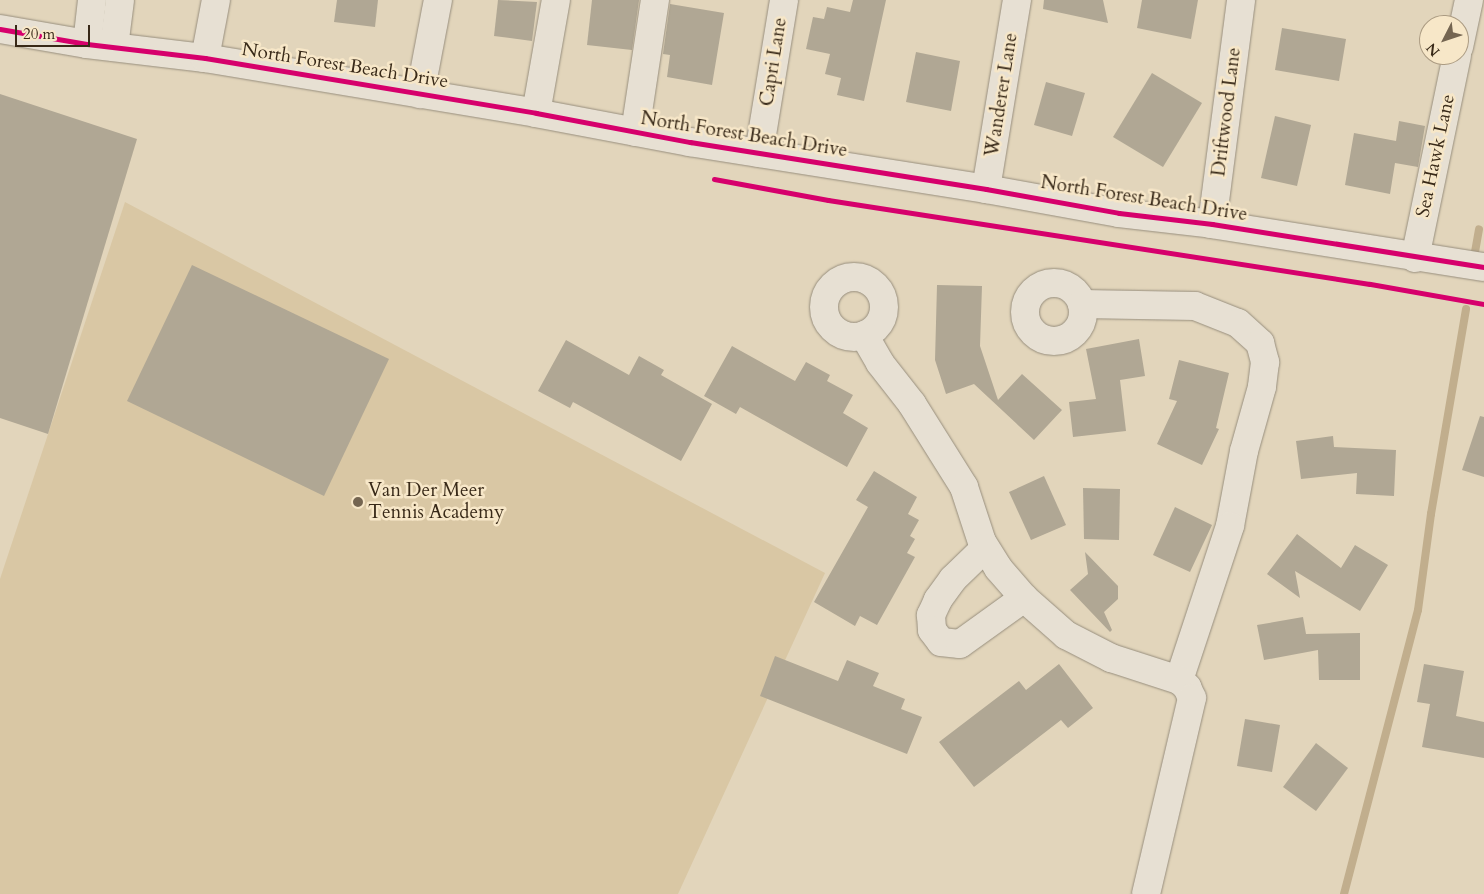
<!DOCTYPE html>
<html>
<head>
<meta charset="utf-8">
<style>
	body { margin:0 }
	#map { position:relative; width:1484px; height:894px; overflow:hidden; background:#e2d5bb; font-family:Cardo,serif }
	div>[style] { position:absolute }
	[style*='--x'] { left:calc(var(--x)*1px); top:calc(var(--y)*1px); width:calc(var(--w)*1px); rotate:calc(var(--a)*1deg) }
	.green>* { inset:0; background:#d9c7a4 }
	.stream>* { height:8px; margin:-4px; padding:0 4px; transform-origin:4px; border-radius:4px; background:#c1ae8d }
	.building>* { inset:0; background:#b0a794 }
	.roads { filter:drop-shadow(0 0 1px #978e7d) drop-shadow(0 0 1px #978e7d) }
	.minor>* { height:28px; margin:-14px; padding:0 14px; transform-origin:14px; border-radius:14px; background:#e7e0d3 }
	.minor>.ring { margin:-14px; padding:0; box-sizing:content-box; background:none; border:28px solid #e7e0d3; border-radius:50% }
	.cycleway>* { height:5px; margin:-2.5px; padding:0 2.5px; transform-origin:2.5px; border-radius:2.5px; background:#d6006c }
	.dots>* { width:14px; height:14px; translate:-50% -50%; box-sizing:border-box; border:2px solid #f7e7c8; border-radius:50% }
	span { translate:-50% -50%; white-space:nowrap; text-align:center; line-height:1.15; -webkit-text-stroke:5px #f7e7c8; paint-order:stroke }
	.street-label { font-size:19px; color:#382918 }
	.poi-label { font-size:19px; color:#382918 }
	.left { translate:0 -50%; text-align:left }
	.north { position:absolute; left:1419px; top:15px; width:50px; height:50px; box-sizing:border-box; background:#f7e7c8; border:1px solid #ab9b82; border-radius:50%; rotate:229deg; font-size:14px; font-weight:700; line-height:20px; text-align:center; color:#382918 }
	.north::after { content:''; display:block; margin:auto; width:18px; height:22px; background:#746551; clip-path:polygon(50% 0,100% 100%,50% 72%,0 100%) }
	.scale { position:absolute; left:15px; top:25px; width:75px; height:22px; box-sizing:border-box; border:2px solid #382918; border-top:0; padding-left:6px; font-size:15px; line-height:18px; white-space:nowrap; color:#382918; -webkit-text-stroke:4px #f7e7c8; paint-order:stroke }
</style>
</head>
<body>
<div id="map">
	<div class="green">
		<div style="clip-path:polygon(125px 202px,825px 573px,678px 894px,0 894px,0 579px)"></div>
	</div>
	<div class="stream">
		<div style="--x:1475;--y:252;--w:23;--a:-80"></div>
		<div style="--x:1344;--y:894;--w:293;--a:-75.4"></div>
		<div style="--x:1418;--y:610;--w:97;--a:-82.3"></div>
		<div style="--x:1431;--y:514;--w:208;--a:-80.3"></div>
	</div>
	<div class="building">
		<div style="clip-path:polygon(337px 0,378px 0,375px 27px,334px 22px)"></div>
		<div style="clip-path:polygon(498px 0,537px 2px,532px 41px,494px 36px)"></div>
		<div style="clip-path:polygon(592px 0,639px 0,632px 50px,587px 45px)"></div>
		<div style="clip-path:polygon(853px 0,886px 0,864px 101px,837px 95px,841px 78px,825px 74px,830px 54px,806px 49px,813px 17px,824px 19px,827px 7px,850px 12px)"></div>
		<div style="clip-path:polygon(1044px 0,1103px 0,1108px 23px,1043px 9px)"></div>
		<div style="clip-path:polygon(1142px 0,1198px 0,1191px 39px,1137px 28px)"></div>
		<div style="clip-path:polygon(670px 4px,724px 13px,712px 85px,667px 77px,670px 55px,663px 54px)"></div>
		<div style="clip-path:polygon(1282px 28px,1346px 39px,1339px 81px,1275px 70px)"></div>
		<div style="clip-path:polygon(916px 52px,960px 61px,951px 111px,906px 102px)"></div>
		<div style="clip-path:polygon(1152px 73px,1202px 103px,1163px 167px,1113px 137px)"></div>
		<div style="clip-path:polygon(1046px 82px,1085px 93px,1072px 136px,1034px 125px)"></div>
		<div style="clip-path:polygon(0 94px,137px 139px,48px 434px,0 418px)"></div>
		<div style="clip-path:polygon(1275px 116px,1311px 125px,1297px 186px,1261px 178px)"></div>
		<div style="clip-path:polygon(1399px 121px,1425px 126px,1418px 167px,1395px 163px,1390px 194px,1345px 185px,1354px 133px,1396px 141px)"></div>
		<div style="clip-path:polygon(192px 265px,389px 359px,324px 496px,127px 401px)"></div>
		<div style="clip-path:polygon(937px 285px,982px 286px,980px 346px,998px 400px,1022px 374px,1062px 410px,1034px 440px,974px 384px,946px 394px,935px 360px)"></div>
		<div style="clip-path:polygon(1139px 339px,1145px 376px,1120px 380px,1126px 431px,1073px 437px,1069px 402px,1096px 399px,1086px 349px)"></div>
		<div style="clip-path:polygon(566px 340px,629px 375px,639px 356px,664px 370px,661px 375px,712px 404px,681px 461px,573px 402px,570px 408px,538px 391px)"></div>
		<div style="clip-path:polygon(732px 346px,795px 381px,806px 362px,830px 375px,827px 381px,853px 395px,843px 413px,868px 428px,847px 467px,740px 407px,736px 414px,704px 396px)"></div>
		<div style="clip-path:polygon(1179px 360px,1229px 373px,1216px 428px,1219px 429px,1202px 465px,1157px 444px,1177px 401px,1169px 399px)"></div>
		<div style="clip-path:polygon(1480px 416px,1484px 417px,1484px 477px,1462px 470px)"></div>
		<div style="clip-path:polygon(1333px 436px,1334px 447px,1396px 450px,1394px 496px,1356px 494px,1357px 473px,1301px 479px,1296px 441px)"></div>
		<div style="clip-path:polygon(874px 471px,917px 497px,908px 514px,919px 520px,910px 536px,915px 539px,907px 553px,915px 557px,877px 625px,860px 616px,855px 626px,814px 602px,868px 507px,856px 500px)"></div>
		<div style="clip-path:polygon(1044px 476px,1066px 525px,1031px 540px,1009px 492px)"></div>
		<div style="clip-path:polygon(1083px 488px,1120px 489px,1119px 540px,1084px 539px)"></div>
		<div style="clip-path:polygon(1175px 507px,1212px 525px,1190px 572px,1153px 555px)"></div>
		<div style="clip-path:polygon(1297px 534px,1341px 568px,1355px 545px,1388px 565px,1360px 611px,1295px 571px,1300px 598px,1267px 574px)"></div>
		<div style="clip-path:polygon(1085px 552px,1118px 586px,1118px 599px,1104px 612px,1112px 630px,1110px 632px,1070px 590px,1088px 574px)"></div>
		<div style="clip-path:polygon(1303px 617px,1306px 634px,1360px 633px,1360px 680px,1319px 680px,1318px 650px,1264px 660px,1257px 625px)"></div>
		<div style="clip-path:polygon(775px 656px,838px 681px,847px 660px,879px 673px,873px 686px,905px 699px,901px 709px,922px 717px,907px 754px,760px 696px)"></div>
		<div style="clip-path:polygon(1059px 664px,1093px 708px,1068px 728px,1061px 720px,974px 787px,939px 742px,1019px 681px,1026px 690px)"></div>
		<div style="clip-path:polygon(1424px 664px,1464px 671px,1456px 716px,1484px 722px,1484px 758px,1422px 747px,1430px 704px,1417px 702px)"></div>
		<div style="clip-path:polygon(1245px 719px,1280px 725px,1272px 772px,1237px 766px)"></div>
		<div style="clip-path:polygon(1316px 743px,1348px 768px,1316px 811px,1283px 787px)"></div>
	</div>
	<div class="roads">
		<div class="minor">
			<div style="--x:0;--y:29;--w:88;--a:9.8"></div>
			<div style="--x:87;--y:44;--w:119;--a:6.8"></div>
			<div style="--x:205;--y:58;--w:336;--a:9.4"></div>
			<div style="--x:536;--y:113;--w:157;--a:10.7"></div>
			<div style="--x:690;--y:142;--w:300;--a:9"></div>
			<div style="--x:986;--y:189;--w:135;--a:10.2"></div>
			<div style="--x:1119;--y:213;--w:94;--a:6.7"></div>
			<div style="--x:1212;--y:224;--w:275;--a:9"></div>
			<div style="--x:87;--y:44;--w:44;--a:-83.5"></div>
			<div style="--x:114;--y:47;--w:47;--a:-82.7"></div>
			<div style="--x:1459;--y:47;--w:48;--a:-78"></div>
			<div style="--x:205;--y:58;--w:59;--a:-79.3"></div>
			<div style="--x:420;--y:94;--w:96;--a:-79.2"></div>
			<div style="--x:536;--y:113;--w:115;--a:-80"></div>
			<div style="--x:635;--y:132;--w:134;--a:-81.4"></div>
			<div style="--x:759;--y:153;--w:155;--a:-80.7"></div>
			<div style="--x:986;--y:189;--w:192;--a:-80.7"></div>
			<div style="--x:1212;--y:224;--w:226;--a:-82.6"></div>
			<div style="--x:1415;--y:258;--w:207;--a:-78.3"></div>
			<div class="ring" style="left:824px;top:277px;width:32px;height:32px"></div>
			<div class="ring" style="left:1025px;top:283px;width:30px;height:30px"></div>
			<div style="--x:1082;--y:304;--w:113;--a:1"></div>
			<div style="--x:1195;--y:306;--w:46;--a:21.6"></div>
			<div style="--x:1238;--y:323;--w:30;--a:42"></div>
			<div style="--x:1260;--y:343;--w:20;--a:75"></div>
			<div style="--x:1265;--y:362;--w:25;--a:97"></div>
			<div style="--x:1262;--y:387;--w:66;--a:105.7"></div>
			<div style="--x:1244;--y:451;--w:76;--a:100.6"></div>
			<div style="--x:1230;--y:526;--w:162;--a:108.3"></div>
			<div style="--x:864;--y:335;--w:32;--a:60"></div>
			<div style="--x:880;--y:363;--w:52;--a:52"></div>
			<div style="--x:912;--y:404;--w:98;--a:57.9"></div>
			<div style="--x:964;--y:487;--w:58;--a:71.9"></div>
			<div style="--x:982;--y:542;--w:31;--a:58"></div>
			<div style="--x:998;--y:568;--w:40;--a:49"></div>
			<div style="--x:1024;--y:598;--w:56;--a:41.4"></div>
			<div style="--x:1066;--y:635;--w:51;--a:27.1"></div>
			<div style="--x:1111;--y:658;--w:71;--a:17.9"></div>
			<div style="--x:1179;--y:680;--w:11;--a:41"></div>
			<div style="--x:1187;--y:687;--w:12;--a:66"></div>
			<div style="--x:1192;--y:698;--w:201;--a:103.2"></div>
			<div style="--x:985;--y:548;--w:45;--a:135.9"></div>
			<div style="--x:953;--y:579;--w:26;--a:126"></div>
			<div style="--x:938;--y:600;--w:17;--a:115"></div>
			<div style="--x:931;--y:615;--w:15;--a:86"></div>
			<div style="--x:932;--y:630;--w:15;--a:53"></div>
			<div style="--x:941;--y:642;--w:19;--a:6"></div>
			<div style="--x:960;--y:644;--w:79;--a:-35.7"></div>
		</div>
	</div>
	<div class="cycleway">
		<div style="--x:0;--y:29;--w:88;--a:9.8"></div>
		<div style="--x:87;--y:44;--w:119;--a:6.8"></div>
		<div style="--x:205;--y:58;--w:336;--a:9.4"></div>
		<div style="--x:536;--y:113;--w:157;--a:10.7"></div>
		<div style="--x:690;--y:142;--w:300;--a:9"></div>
		<div style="--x:986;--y:189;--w:135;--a:10.2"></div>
		<div style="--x:1119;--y:213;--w:94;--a:6.7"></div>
		<div style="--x:1212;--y:224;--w:275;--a:9"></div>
		<div style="--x:714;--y:179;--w:116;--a:10.4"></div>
		<div style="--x:828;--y:200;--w:548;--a:8.81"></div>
		<div style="--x:1370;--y:284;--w:116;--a:10"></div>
	</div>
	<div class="dots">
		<div style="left:358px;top:502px;background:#746551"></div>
	</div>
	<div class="street-label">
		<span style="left:774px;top:62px;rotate:-81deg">Capri Lane</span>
		<span style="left:345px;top:66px;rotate:9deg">North Forest Beach Drive</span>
		<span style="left:1002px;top:95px;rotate:-81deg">Wanderer Lane</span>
		<span style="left:1227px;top:112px;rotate:-83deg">Driftwood Lane</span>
		<span style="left:744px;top:135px;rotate:9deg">North Forest Beach Drive</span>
		<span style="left:1436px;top:156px;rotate:-78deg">Sea Hawk Lane</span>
		<span style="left:1144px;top:199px;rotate:9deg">North Forest Beach Drive</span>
	</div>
	<div class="poi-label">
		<span class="left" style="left:368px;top:502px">Van Der Meer<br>Tennis Academy</span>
	</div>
	<div class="north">N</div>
	<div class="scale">20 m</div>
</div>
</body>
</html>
